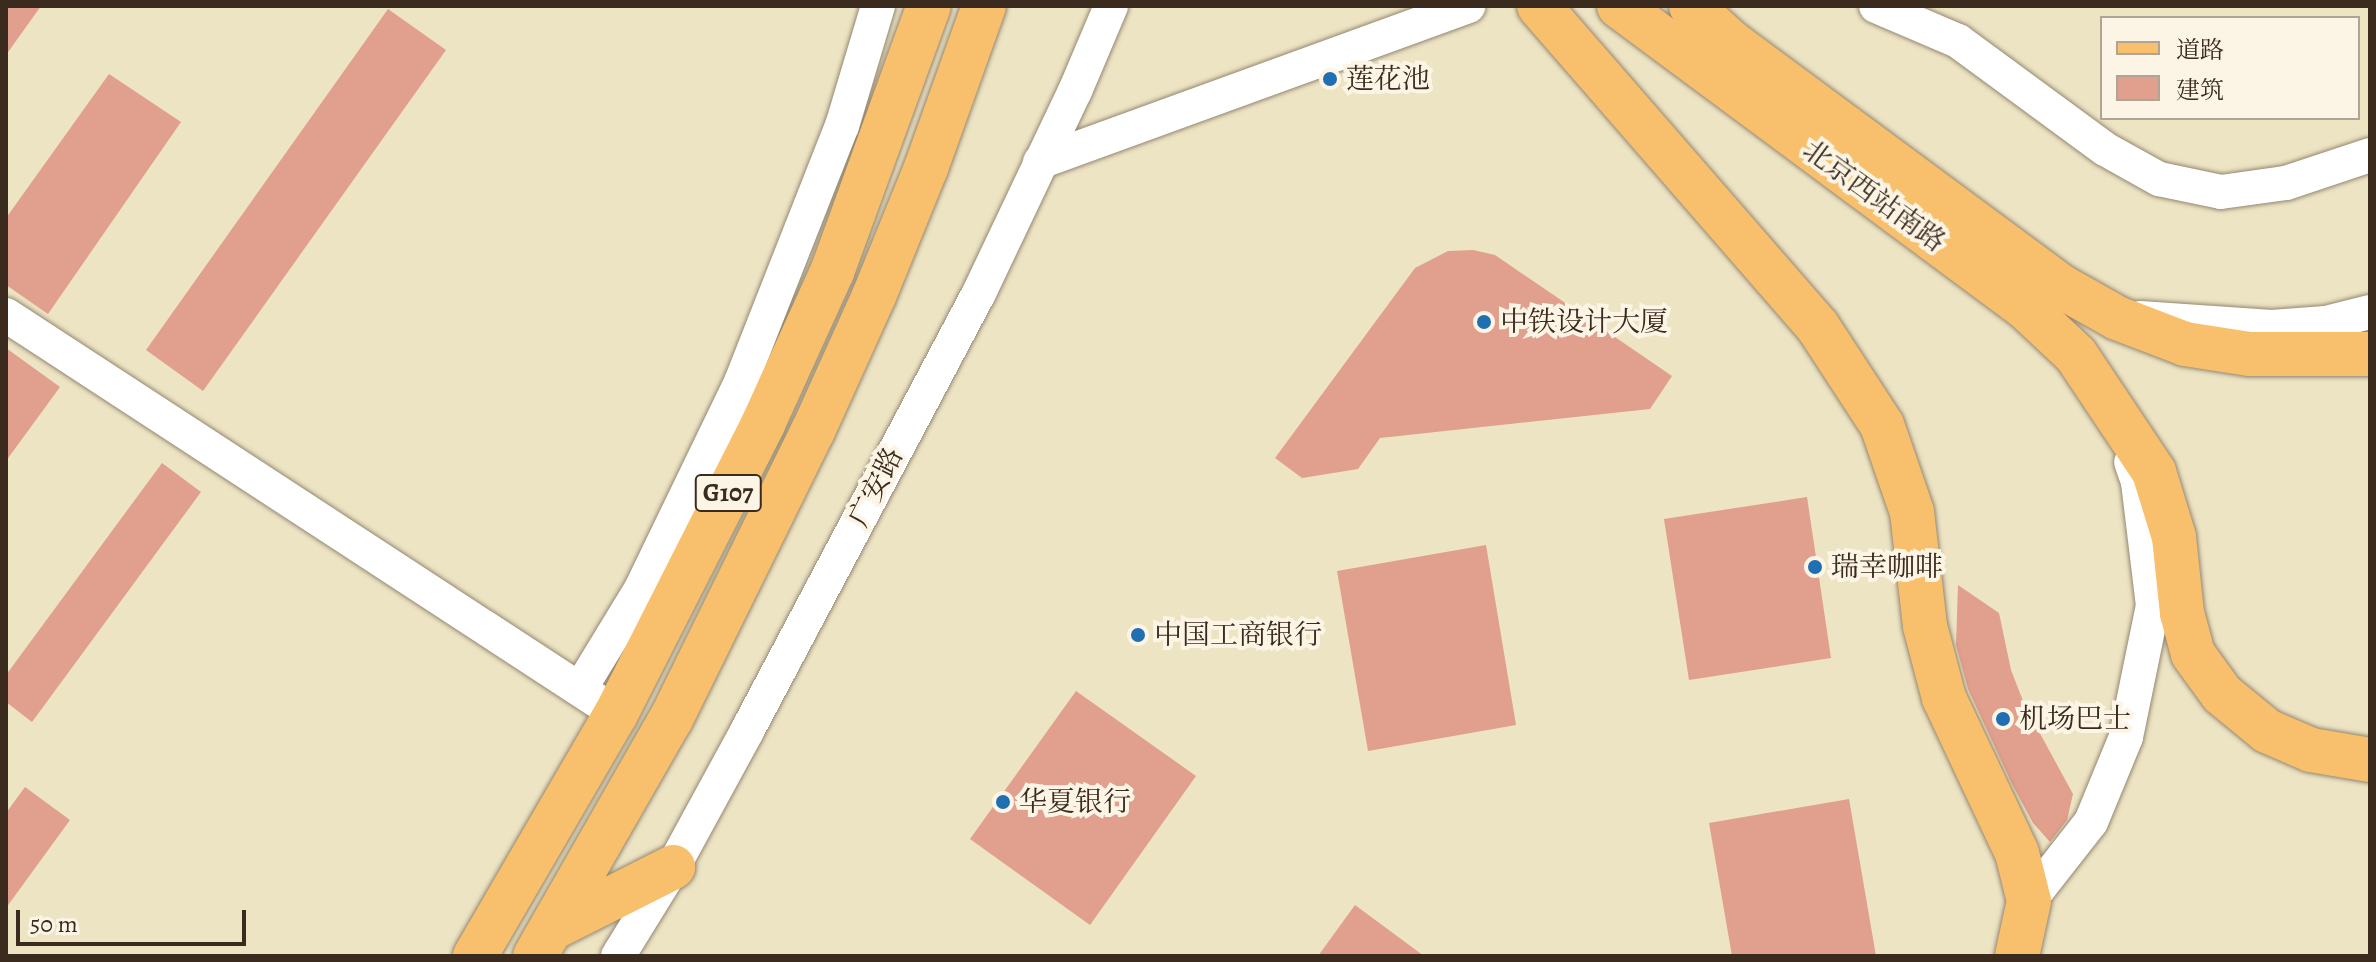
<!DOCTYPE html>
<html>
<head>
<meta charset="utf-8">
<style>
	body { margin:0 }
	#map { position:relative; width:2376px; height:962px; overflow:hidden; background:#ede4c4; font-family:Alegreya,"Noto Serif SC",serif }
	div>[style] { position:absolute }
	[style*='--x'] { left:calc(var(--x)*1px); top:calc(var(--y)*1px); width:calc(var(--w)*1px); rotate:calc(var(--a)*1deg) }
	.building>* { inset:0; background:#e19f8d }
	.roads { filter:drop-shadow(0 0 2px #948771) drop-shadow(0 0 2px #948771) }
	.minor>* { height:34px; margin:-17px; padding:0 17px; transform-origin:17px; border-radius:17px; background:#fff }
	.major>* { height:44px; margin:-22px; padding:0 22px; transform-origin:22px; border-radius:22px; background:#f8bf6c }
	.highway>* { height:44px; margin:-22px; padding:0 22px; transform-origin:22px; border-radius:22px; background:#f8bf6c }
	.dots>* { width:22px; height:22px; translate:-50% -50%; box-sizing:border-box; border:4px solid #fcf5e5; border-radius:50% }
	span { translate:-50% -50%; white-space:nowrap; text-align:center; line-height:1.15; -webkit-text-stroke:8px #fcf5e5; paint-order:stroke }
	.shield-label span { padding:2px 6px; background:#fcf5e5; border:2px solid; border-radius:6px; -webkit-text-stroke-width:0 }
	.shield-label { font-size:26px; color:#3b2a1e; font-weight:700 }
	.poi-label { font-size:28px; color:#3b2a1e }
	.left { translate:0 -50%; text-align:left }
	.street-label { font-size:28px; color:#3b2a1e }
	.frame { position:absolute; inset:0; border:8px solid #3b2a1e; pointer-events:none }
	.legend { position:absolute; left:2100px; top:16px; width:260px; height:104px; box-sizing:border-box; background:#fcf5e5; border:2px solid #afa495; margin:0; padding:10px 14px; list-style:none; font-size:24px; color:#3b2a1e }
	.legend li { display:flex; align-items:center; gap:16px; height:40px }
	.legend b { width:40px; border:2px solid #afa495 }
	.scale { position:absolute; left:16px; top:910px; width:230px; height:36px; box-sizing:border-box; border:4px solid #3b2a1e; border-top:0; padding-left:10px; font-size:24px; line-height:28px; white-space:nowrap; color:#3b2a1e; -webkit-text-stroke:6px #fcf5e5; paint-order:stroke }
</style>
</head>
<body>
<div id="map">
	<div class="building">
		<div style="clip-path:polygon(6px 6px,41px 6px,6px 55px)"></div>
		<div style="clip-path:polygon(388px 9px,446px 50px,203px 391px,146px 350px)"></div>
		<div style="clip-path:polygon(109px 74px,181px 122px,48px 314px,6px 285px,6px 218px)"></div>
		<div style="clip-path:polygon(1473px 250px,1495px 255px,1672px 376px,1650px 409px,1380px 438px,1358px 469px,1302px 478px,1275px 458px,1415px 268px,1448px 251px)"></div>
		<div style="clip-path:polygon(6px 348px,60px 387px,6px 461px)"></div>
		<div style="clip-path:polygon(162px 463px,201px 492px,32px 722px,6px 702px,6px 675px)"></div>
		<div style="clip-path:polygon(1807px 497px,1831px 658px,1689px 680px,1664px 519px)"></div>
		<div style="clip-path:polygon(1486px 545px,1516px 725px,1368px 751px,1337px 571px)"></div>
		<div style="clip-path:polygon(1958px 585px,1999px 613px,2011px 670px,2025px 706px,2073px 794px,2067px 820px,2050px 842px,2033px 823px,2012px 784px,1968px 689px,1956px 645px)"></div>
		<div style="clip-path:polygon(1076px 691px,1196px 776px,1090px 925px,970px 839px)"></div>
		<div style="clip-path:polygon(25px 787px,70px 820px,6px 908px,6px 813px)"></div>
		<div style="clip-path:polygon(1849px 799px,1876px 956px,1732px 956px,1709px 823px)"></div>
		<div style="clip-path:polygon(1355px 905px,1424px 956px,1318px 956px)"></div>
	</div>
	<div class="roads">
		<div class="minor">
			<div style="--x:1876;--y:6;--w:89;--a:23.1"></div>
			<div style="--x:1958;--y:41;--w:182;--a:36.3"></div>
			<div style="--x:2105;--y:149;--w:62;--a:29.1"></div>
			<div style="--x:2159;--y:179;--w:63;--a:11.8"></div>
			<div style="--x:2221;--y:192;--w:66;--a:-7.9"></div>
			<div style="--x:2286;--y:183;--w:89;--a:-18.4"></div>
			<div style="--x:1040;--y:162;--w:456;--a:-20"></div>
			<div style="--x:6;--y:315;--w:708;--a:33.13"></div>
			<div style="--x:2140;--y:318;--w:132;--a:3.9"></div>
			<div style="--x:2272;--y:327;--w:54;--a:-4.2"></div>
			<div style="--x:2326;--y:323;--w:45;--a:-14"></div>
			<div style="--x:580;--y:689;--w:117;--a:-58.6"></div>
			<div style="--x:641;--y:589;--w:230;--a:-64.2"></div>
			<div style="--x:741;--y:382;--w:275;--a:-68.5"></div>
			<div style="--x:842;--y:126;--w:125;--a:-73.3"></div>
			<div style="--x:2029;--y:901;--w:100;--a:-51.9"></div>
			<div style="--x:2091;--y:822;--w:92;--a:-67.6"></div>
			<div style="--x:2126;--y:737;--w:134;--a:-78.4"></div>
			<div style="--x:2153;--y:606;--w:125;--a:-96.9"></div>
			<div style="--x:2138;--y:482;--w:21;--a:-109"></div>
			<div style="--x:618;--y:956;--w:105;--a:-58.3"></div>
			<div style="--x:673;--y:867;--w:155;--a:-61.4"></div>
			<div style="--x:747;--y:731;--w:496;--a:-62.1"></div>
			<div style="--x:979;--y:293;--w:224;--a:-64.6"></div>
			<div style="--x:1075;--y:91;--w:92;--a:-67"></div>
		</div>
		<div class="major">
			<div style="--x:1539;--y:6;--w:425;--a:49"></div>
			<div style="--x:1818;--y:327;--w:117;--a:56.9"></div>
			<div style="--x:1882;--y:425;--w:92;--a:71"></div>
			<div style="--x:1912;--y:512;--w:115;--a:83.5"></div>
			<div style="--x:1925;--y:626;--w:74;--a:75.2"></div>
			<div style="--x:1944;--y:698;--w:171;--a:64.8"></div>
			<div style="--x:2017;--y:853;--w:49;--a:76"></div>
			<div style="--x:2029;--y:901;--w:56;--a:102.3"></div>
			<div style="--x:1619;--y:6;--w:507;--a:36.58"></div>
			<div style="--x:2026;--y:308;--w:69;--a:43.2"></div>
			<div style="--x:2076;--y:355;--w:141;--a:56.3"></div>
			<div style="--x:2154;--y:472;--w:68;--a:72.9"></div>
			<div style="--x:2174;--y:537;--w:76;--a:84"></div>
			<div style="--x:2182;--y:613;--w:42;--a:75"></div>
			<div style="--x:2193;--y:654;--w:49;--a:54.1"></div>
			<div style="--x:2222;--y:694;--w:58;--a:39.4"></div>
			<div style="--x:2267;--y:731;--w:48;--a:23.4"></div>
			<div style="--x:2311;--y:750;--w:60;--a:9.6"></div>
			<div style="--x:1691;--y:6;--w:55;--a:42.1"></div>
			<div style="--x:1732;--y:43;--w:410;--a:36.5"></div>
			<div style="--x:2062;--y:287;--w:63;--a:29.4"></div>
			<div style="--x:2117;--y:318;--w:73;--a:20.9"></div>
			<div style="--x:2185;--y:344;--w:65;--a:8.9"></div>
			<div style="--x:2249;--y:354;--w:121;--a:0"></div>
		</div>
		<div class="highway">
			<div style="--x:551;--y:929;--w:137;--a:-26.9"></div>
			<div style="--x:475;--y:956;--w:280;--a:-59.8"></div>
			<div style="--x:616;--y:714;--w:325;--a:-63.1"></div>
			<div style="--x:763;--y:424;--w:167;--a:-65.6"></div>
			<div style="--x:832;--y:272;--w:283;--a:-70"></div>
			<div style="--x:535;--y:956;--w:273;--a:-60.2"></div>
			<div style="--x:671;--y:719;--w:321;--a:-63.8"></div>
			<div style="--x:813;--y:431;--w:148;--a:-65.7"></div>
			<div style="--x:874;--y:296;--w:138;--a:-67.9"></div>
			<div style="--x:926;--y:168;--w:172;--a:-70.3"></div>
		</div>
	</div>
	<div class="dots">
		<div style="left:1330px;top:79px;background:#1f6fb2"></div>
		<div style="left:1484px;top:322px;background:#1f6fb2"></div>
		<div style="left:1815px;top:567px;background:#1f6fb2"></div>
		<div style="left:1138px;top:635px;background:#1f6fb2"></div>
		<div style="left:2003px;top:719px;background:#1f6fb2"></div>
		<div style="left:1003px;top:802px;background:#1f6fb2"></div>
	</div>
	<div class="shield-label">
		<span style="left:728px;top:493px">G107</span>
	</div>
	<div class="poi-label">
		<span class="left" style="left:1346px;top:79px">莲花池</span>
		<span class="left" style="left:1500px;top:322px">中铁设计大厦</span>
		<span class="left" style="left:1831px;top:567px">瑞幸咖啡</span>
		<span class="left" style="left:1154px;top:635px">中国工商银行</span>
		<span class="left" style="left:2019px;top:719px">机场巴士</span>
		<span class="left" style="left:1019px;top:802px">华夏银行</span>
	</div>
	<div class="street-label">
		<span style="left:1874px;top:196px;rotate:36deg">北京西站南路</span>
		<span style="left:876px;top:487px;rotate:-63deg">广安路</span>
	</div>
	<div class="frame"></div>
	<ul class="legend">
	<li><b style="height:10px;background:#f8bf6c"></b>道路</li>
	<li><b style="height:22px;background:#e19f8d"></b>建筑</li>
	</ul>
	<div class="scale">50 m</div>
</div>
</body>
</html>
